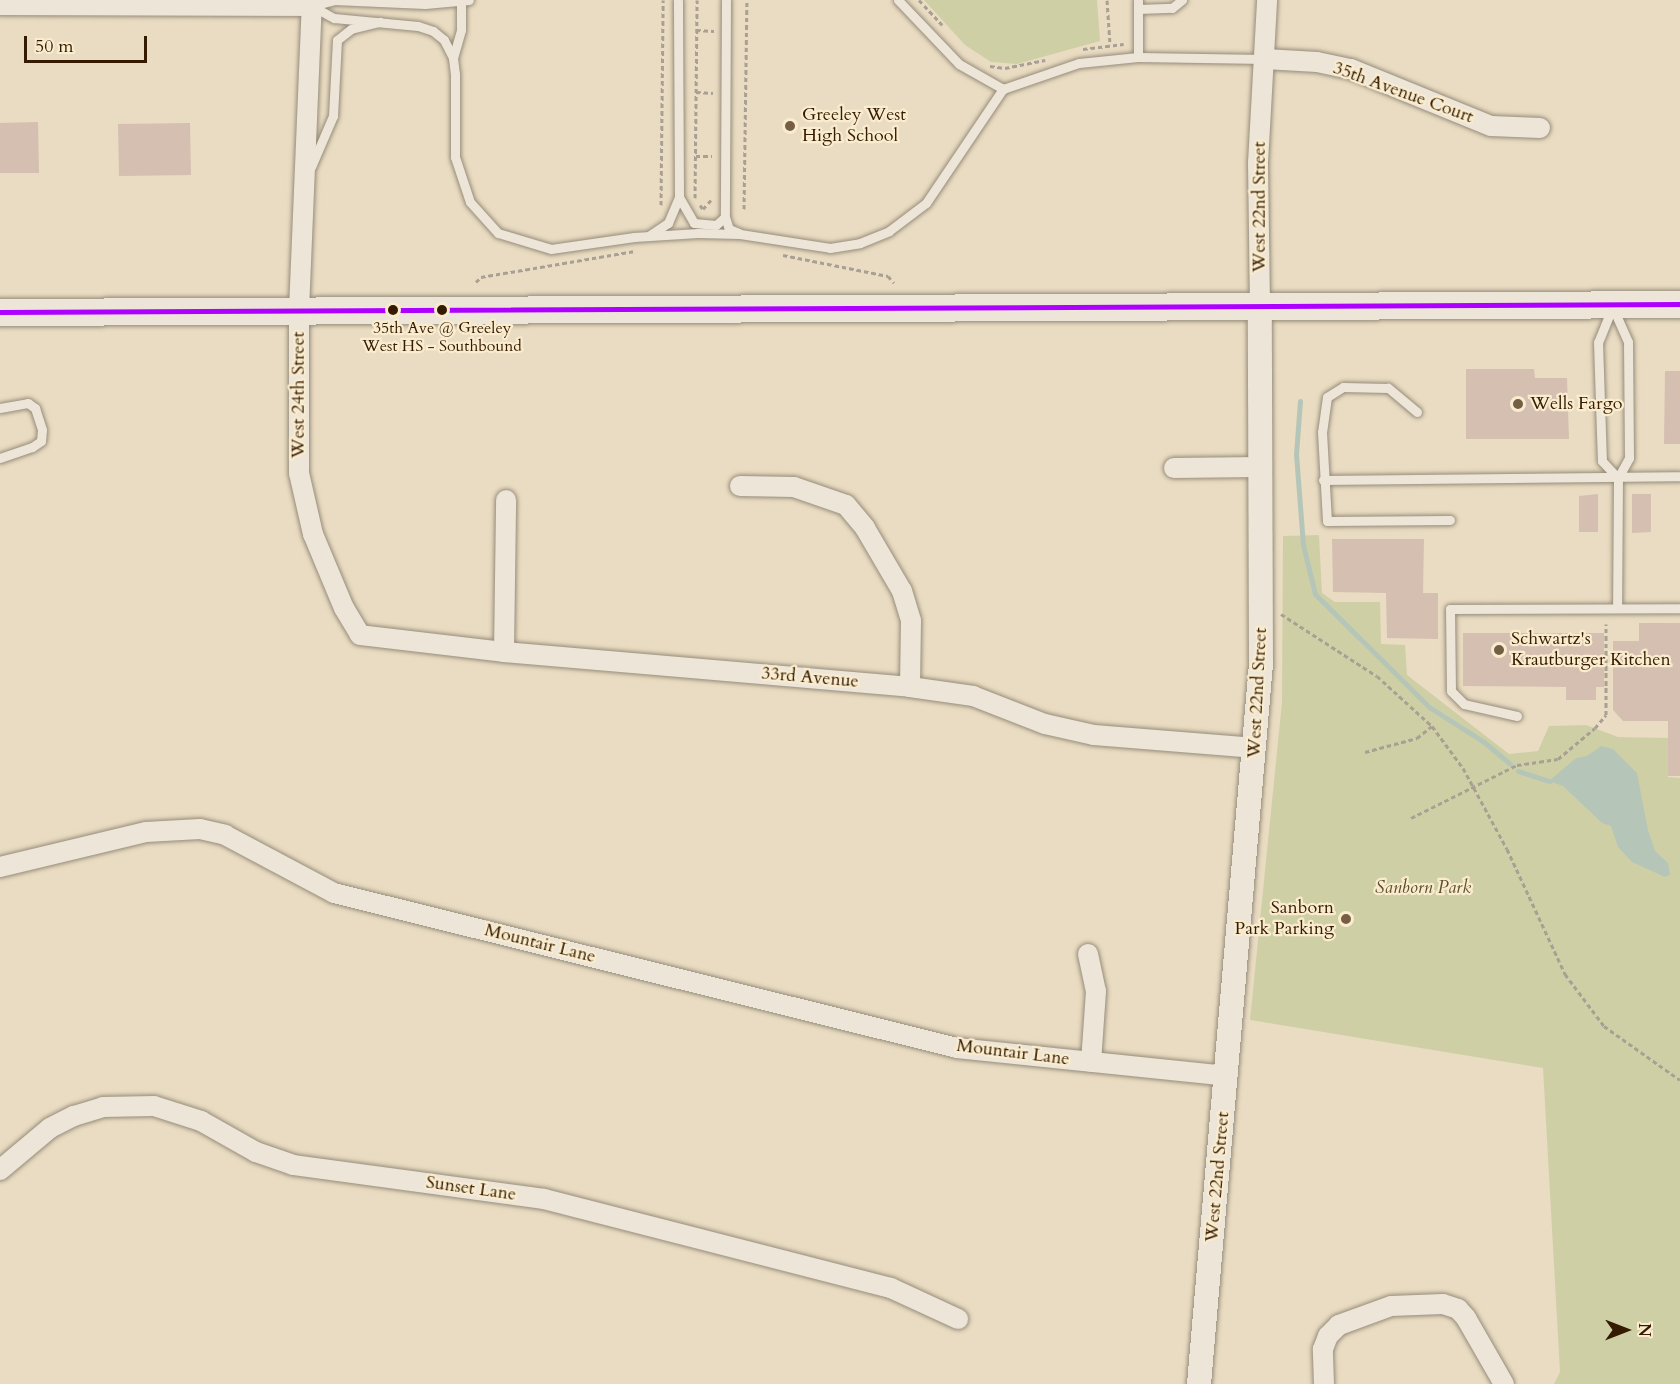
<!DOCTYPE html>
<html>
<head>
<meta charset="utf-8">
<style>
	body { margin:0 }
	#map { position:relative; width:1680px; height:1384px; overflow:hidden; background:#e9dcc2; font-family:Cardo,serif }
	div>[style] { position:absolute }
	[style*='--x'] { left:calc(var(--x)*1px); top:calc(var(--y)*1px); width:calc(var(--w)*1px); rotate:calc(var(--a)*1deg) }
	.green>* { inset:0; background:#cfcfa6 }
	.water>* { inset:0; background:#b5c6b8 }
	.stream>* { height:5px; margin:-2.5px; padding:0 2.5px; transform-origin:2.5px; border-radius:2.5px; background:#b5c6b8 }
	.building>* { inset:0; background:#d5bfb0 }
	.path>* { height:3px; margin-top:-1.5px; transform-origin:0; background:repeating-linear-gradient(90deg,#a8a093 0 4.5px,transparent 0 7.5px) }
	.roads { filter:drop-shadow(0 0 2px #978c7a) drop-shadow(0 0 2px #978c7a) }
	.service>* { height:9px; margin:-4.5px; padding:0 4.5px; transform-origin:4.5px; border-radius:4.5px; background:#ece5d8 }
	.minor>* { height:20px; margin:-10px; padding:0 10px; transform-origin:10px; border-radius:10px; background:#ece5d8 }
	.tertiary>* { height:24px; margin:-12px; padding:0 12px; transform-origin:12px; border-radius:12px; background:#ece5d8 }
	.secondary>* { height:27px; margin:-13.5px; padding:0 13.5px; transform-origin:13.5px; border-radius:13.5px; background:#ece5d8 }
	.bus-1>* { height:4.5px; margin:-2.25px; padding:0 2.25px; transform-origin:2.25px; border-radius:2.25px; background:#ae00ff }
	.dots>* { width:16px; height:16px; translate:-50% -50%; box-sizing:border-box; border:3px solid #faecce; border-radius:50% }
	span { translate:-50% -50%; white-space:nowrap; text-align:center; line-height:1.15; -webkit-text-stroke:4.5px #faecce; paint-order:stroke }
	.bus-label { font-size:16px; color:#351b01 }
	.street-label { font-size:18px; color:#351b01 }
	.poi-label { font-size:18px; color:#351b01 }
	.left { translate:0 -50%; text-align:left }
	.right { translate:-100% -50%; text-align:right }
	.park-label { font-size:18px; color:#5d4e2c; font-style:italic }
	.north { position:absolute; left:1596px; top:1300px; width:60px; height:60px; -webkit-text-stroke:4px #faecce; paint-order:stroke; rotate:90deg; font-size:16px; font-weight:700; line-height:24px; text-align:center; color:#351b01 }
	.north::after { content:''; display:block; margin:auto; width:21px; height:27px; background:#351b01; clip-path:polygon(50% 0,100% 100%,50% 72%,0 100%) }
	.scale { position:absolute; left:24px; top:36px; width:123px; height:27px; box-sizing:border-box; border:3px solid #351b01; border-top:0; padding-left:8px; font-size:18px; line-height:21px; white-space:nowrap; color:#351b01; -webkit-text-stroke:4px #faecce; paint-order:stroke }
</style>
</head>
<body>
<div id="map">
	<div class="green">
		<div style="clip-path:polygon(924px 0,1097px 0,1100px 41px,1017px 64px,991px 62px,965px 45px)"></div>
		<div style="clip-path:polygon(1319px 535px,1322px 593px,1335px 602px,1380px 602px,1381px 644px,1405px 645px,1407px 675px,1509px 754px,1538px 751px,1549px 726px,1586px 725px,1618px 737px,1668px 738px,1668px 777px,1680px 778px,1680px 1384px,1554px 1384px,1560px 1372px,1543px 1068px,1250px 1020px,1282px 702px,1283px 536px)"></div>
	</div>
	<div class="water">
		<div style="clip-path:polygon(1601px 746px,1613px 749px,1637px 773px,1648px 830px,1655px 851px,1668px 863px,1670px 875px,1665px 877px,1632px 862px,1618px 847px,1611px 826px,1602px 823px,1563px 786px,1549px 781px,1576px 758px,1587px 756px)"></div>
	</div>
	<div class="stream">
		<div style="--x:1300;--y:401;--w:53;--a:94.3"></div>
		<div style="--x:1296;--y:454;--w:91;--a:85.6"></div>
		<div style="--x:1303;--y:545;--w:50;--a:76.2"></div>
		<div style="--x:1315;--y:594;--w:161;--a:44.7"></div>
		<div style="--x:1429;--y:707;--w:65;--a:32.5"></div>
		<div style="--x:1484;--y:742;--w:34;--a:40"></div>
		<div style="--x:1518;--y:771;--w:33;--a:18"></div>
	</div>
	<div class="building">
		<div style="clip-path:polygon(38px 122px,39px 173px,0 173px,0 123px)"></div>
		<div style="clip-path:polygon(190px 123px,191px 175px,119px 176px,118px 124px)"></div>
		<div style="clip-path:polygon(1466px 369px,1534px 369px,1535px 378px,1567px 378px,1569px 439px,1466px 439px)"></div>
		<div style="clip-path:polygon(1665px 371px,1680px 371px,1680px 444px,1664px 444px)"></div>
		<div style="clip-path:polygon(1598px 494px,1598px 532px,1579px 532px,1579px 496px)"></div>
		<div style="clip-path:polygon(1632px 494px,1651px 494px,1651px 532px,1632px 533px)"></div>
		<div style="clip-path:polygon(1332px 539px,1424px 539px,1423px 593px,1438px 593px,1438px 639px,1387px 638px,1386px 593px,1333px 592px)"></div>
		<div style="clip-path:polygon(1639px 623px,1680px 623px,1680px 776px,1668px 776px,1668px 721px,1623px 721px,1613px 710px,1613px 641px,1639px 641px)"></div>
		<div style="clip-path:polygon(1463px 633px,1604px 633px,1604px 687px,1596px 687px,1596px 700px,1566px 700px,1566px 687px,1463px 686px)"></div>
	</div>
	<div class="path">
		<div style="--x:919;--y:0;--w:34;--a:47"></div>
		<div style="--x:1107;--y:0;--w:44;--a:86.1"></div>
		<div style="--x:696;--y:30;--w:18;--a:3"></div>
		<div style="--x:1083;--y:49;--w:41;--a:-7"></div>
		<div style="--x:990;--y:66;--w:15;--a:8"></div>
		<div style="--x:1005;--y:68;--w:41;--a:-11.3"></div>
		<div style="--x:696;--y:92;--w:17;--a:3"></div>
		<div style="--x:696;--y:156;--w:16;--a:0"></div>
		<div style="--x:695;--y:198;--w:198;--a:-89.4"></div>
		<div style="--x:661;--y:205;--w:205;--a:-89.4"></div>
		<div style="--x:700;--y:205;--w:5;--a:53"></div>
		<div style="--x:703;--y:209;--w:12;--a:-48"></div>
		<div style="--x:744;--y:209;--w:209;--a:-89.2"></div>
		<div style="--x:783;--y:255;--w:107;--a:11.3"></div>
		<div style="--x:888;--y:276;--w:9;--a:49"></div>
		<div style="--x:476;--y:282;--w:7;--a:-45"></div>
		<div style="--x:481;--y:277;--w:156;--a:-9.6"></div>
		<div style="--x:1281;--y:614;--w:114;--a:32.9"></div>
		<div style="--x:1377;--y:676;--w:74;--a:42.3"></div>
		<div style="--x:1432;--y:726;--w:52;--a:53.6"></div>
		<div style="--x:1463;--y:768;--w:92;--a:61.5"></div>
		<div style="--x:1507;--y:849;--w:138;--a:65.1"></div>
		<div style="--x:1565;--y:974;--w:65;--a:53.1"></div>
		<div style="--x:1604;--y:1026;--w:93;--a:35.4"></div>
		<div style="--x:1365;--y:752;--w:54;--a:-15.1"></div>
		<div style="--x:1417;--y:738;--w:19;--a:-39"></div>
		<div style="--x:1411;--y:818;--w:119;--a:-26.6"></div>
		<div style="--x:1517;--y:765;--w:41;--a:-8.3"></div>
		<div style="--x:1558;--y:759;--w:48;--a:-40"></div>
		<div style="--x:1595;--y:728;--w:17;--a:-50"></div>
		<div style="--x:1606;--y:715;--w:91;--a:-90"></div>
	</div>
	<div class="roads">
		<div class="service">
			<div style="--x:726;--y:0;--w:217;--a:90.3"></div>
			<div style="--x:725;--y:217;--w:13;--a:72"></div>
			<div style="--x:729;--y:229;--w:11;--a:22"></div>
			<div style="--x:898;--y:0;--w:88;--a:46.4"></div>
			<div style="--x:959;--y:64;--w:51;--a:29.6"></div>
			<div style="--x:1138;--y:0;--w:57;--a:90"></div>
			<div style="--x:312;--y:6;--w:25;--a:29"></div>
			<div style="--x:334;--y:18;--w:84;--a:5.4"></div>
			<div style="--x:418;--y:26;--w:16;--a:18"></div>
			<div style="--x:433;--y:31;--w:14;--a:39"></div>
			<div style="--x:444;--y:40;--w:20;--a:63"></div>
			<div style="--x:453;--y:58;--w:16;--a:83"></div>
			<div style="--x:455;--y:74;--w:83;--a:90"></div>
			<div style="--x:455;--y:157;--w:47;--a:71.6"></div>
			<div style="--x:470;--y:202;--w:42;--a:47.9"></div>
			<div style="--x:498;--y:233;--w:55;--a:16.8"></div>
			<div style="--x:551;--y:249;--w:84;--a:-8.2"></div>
			<div style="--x:634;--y:237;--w:64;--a:-3.6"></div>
			<div style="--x:698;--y:233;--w:42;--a:1.4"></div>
			<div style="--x:740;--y:234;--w:91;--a:8.8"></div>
			<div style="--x:830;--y:248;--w:30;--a:-9"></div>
			<div style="--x:860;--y:243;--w:31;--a:-22"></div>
			<div style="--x:889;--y:231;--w:46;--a:-37.1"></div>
			<div style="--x:926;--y:203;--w:138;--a:-56"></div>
			<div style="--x:1003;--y:89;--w:80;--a:-18.9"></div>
			<div style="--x:1079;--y:63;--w:59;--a:-5.8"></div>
			<div style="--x:1138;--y:57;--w:127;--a:0.9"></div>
			<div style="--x:312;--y:6;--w:23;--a:-15"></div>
			<div style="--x:334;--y:0;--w:91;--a:2.5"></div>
			<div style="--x:425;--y:4;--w:44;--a:-5.2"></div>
			<div style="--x:1138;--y:9;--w:34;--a:-2"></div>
			<div style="--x:1172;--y:8;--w:13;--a:-39"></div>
			<div style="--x:453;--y:58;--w:29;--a:-74"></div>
			<div style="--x:461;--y:30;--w:28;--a:-90"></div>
			<div style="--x:311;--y:167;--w:56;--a:-66.7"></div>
			<div style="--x:333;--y:116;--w:76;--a:-87"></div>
			<div style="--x:337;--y:40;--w:18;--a:-38"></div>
			<div style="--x:351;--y:29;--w:30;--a:-14"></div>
			<div style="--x:679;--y:197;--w:30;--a:60"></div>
			<div style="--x:694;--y:223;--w:22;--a:5"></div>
			<div style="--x:716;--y:225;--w:12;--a:-42"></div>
			<div style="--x:650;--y:235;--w:22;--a:-34"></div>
			<div style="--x:668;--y:223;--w:28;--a:-67"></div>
			<div style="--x:679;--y:197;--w:197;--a:-90.3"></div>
			<div style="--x:1612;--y:308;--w:37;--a:112"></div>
			<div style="--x:1598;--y:342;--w:119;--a:88.1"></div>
			<div style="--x:1602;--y:461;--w:23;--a:47"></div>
			<div style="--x:1613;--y:308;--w:37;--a:66"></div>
			<div style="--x:1628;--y:342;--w:116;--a:89.5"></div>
			<div style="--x:1629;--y:458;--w:23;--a:119"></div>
			<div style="--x:1618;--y:478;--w:130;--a:90.4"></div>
			<div style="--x:0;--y:408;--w:28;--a:-10"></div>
			<div style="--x:28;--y:403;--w:9;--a:36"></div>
			<div style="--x:35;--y:408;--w:23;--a:72"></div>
			<div style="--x:42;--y:430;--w:11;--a:95"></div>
			<div style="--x:41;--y:441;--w:11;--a:146"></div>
			<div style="--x:32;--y:447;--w:34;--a:161"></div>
			<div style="--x:1417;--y:412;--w:38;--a:-140"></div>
			<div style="--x:1388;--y:388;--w:45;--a:-178.7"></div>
			<div style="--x:1343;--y:387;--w:19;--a:148"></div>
			<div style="--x:1327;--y:397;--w:35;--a:98"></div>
			<div style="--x:1322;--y:432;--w:89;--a:86.8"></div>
			<div style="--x:1327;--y:521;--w:123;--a:-0.5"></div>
			<div style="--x:1323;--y:480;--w:357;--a:-0.6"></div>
			<div style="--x:1517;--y:716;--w:54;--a:-167.2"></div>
			<div style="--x:1464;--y:704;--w:18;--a:-135"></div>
			<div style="--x:1451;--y:691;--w:82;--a:-90.7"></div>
			<div style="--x:1450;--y:609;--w:230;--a:-0.2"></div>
		</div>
		<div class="minor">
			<div style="--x:312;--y:0;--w:311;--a:92.4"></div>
			<div style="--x:299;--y:311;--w:162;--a:90"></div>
			<div style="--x:299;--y:473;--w:63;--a:77.1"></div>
			<div style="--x:313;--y:534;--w:80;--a:67.3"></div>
			<div style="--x:344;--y:608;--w:31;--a:59"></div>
			<div style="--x:360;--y:635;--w:145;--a:6.7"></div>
			<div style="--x:504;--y:652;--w:408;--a:4.9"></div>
			<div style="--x:910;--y:687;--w:64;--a:8.1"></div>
			<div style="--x:973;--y:696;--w:77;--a:21.3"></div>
			<div style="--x:1045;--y:724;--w:50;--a:12.7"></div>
			<div style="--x:1094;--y:735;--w:162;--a:4.6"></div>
			<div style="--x:0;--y:5;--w:312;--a:0.2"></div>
			<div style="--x:1265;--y:59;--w:52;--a:3.3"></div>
			<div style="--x:1317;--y:62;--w:35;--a:12"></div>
			<div style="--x:1351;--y:69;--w:151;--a:22.2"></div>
			<div style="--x:1491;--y:126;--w:49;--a:2.3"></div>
			<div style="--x:1260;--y:306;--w:143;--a:-90.8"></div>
			<div style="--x:1258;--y:163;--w:163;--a:-86.8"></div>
			<div style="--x:1174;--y:468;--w:87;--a:-0.7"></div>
			<div style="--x:740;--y:486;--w:54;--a:1.1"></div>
			<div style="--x:794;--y:487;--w:55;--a:19.1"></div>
			<div style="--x:846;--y:505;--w:30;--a:50"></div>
			<div style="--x:865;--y:528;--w:73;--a:59.6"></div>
			<div style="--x:902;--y:591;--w:31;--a:73"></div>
			<div style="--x:911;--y:621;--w:66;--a:90.9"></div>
			<div style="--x:504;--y:652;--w:152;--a:-89.2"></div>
			<div style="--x:0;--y:867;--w:150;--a:-13.5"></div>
			<div style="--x:146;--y:832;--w:54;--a:-3.2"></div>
			<div style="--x:200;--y:829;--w:26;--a:13"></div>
			<div style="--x:225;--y:835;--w:123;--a:28"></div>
			<div style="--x:334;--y:893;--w:642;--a:13.97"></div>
			<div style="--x:957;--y:1048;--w:271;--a:5.9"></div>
			<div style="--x:1088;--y:954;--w:38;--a:78"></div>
			<div style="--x:1096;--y:991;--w:71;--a:94"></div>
			<div style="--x:0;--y:1170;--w:65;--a:-40"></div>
			<div style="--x:50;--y:1128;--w:27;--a:-27"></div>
			<div style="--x:74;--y:1116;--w:30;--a:-17"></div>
			<div style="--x:103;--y:1107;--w:51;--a:-1.1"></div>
			<div style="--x:154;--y:1106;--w:49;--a:17.7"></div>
			<div style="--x:201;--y:1121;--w:63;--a:29.4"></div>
			<div style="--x:256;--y:1152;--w:39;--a:19"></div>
			<div style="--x:293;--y:1165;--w:253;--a:7.7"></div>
			<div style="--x:544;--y:1199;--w:358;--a:14.4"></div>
			<div style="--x:891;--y:1288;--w:74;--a:24.8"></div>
			<div style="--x:1324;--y:1384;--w:35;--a:-92"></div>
			<div style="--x:1323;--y:1349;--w:14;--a:-69"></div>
			<div style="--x:1328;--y:1336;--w:16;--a:-45"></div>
			<div style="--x:1339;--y:1325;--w:55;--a:-20.1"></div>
			<div style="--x:1391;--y:1306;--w:52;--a:-2.2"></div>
			<div style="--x:1443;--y:1304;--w:16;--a:18"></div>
			<div style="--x:1458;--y:1309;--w:12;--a:48"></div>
			<div style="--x:1466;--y:1318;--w:76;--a:60.1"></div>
		</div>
		<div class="tertiary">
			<div style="--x:1199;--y:1384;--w:723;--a:-85.08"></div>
			<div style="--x:1261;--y:664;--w:358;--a:-90.2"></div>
		</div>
		<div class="secondary">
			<div style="--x:0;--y:312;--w:1680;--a:-0.27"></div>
		</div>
	</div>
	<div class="bus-1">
		<div style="--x:0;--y:312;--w:1680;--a:-0.27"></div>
	</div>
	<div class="dots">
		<div style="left:790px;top:126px;background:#745f45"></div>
		<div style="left:393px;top:310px;background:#351b01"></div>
		<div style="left:442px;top:310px;background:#351b01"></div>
		<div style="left:1518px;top:404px;background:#745f45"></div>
		<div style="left:1499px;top:650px;background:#745f45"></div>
		<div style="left:1346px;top:919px;background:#745f45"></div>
	</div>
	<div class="bus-label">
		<span style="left:442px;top:337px">35th Ave @ Greeley<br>West HS - Southbound</span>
	</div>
	<div class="street-label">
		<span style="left:1403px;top:93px;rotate:20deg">35th Avenue Court</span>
		<span style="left:1260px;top:207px;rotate:-90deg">West 22nd Street</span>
		<span style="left:299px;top:395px;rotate:-90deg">West 24th Street</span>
		<span style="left:810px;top:678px;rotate:5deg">33rd Avenue</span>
		<span style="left:1258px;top:693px;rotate:-87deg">West 22nd Street</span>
		<span style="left:540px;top:944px;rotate:14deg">Mountair Lane</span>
		<span style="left:1013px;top:1053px;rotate:7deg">Mountair Lane</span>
		<span style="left:1218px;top:1177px;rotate:-85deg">West 22nd Street</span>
		<span style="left:471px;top:1189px;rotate:8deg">Sunset Lane</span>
	</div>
	<div class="poi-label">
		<span class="left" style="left:802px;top:126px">Greeley West<br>High School</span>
		<span class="left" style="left:1530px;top:404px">Wells Fargo</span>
		<span class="left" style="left:1511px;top:650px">Schwartz's<br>Krautburger Kitchen</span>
		<span class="right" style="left:1334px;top:919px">Sanborn<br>Park Parking</span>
	</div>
	<div class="park-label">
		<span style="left:1423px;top:888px">Sanborn Park</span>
	</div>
	<div class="north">N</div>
	<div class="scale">50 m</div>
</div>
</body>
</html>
